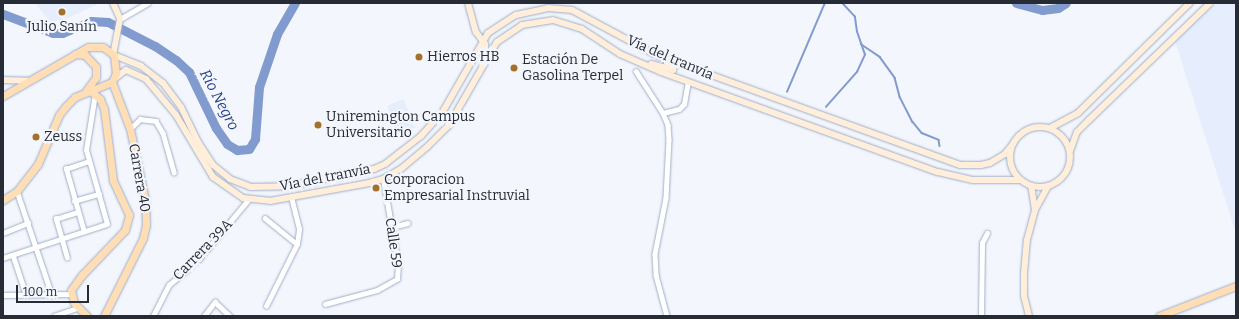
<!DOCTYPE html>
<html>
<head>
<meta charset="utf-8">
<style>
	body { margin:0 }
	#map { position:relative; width:1239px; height:319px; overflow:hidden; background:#f3f6fc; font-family:Bitter,serif }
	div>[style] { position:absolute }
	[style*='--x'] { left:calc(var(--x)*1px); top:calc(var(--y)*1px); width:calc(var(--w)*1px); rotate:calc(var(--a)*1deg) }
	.built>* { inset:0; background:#e6edfc }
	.stream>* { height:1.5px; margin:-0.75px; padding:0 0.75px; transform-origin:0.75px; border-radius:0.75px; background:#829bce }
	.river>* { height:9px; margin:-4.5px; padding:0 4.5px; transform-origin:4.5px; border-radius:4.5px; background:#829bce }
	.roads { filter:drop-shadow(0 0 1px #9faeca) drop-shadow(0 0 1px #9faeca) }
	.street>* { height:4.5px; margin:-2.25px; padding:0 2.25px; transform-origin:2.25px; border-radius:2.25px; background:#fff }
	.secondary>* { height:6px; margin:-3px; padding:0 3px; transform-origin:3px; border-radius:3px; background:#ffeeda }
	.secondary>.ring { margin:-3px; padding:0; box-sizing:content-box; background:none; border:6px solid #ffeeda; border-radius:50% }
	.primary>* { height:7px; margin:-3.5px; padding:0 3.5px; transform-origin:3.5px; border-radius:3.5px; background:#ffddb5 }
	.dots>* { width:11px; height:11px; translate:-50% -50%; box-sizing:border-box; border:2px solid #f3f6fc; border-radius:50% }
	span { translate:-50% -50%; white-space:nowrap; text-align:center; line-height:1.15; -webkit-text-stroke:4px #f3f6fc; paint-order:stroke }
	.poi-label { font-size:14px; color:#262b36 }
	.left { translate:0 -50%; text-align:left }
	.street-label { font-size:14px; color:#262b36 }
	.water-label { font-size:15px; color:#2b4685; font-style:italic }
	.frame { position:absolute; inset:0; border:4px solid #262b36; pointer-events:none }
	.scale { position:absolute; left:16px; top:285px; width:73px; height:18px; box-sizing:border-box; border:2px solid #262b36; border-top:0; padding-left:5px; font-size:12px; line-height:14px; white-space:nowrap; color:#262b36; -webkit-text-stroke:3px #f3f6fc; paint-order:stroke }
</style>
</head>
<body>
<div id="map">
	<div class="built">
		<div style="clip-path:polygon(35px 3px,100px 3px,66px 19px,50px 22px)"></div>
		<div style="clip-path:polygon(1217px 3px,1236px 3px,1236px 234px,1175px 41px)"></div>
		<div style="clip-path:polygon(403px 99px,416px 127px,400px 136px,387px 106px)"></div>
	</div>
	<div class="stream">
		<div style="--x:861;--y:44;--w:23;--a:34"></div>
		<div style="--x:880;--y:57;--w:26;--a:54"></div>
		<div style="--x:895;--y:78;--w:20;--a:75"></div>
		<div style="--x:900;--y:97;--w:28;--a:63"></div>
		<div style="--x:913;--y:122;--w:14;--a:51"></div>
		<div style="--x:922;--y:133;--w:18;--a:22"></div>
		<div style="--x:939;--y:140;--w:6;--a:81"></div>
		<div style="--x:787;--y:92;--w:97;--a:-66.9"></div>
		<div style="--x:826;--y:107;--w:47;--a:-48.5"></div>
		<div style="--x:857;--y:72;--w:19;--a:-65"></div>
		<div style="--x:865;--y:55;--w:24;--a:-109"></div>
		<div style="--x:857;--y:32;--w:15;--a:-98"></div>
		<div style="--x:855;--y:17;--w:19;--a:-133"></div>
	</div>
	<div class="river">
		<div style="--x:1016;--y:3;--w:27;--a:15"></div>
		<div style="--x:1042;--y:10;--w:16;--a:-7"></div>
		<div style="--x:1058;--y:8;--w:9;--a:-32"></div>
		<div style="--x:3;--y:14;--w:53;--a:20.8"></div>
		<div style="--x:53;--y:33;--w:9;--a:0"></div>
		<div style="--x:62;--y:33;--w:31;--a:-22"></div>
		<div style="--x:91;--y:21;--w:17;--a:3"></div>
		<div style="--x:108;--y:22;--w:53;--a:27.1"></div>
		<div style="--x:155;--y:46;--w:25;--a:34"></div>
		<div style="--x:176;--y:60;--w:18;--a:43"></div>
		<div style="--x:189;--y:72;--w:62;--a:64.3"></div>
		<div style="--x:216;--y:128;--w:19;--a:55"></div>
		<div style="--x:227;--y:144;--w:12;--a:31"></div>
		<div style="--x:237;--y:150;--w:12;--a:-5"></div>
		<div style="--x:249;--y:149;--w:12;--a:-59"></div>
		<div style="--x:255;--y:139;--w:52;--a:-85.6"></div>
		<div style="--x:259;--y:87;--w:56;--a:-71.2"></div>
		<div style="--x:277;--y:34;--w:36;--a:-60"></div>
	</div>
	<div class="roads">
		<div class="street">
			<div style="--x:120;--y:19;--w:32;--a:-30"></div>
			<div style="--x:636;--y:71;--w:50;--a:57.3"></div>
			<div style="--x:663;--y:113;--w:13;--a:67"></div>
			<div style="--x:668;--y:125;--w:15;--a:86"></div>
			<div style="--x:669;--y:140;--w:58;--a:93"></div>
			<div style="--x:666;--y:198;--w:57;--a:101.1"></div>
			<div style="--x:655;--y:254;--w:21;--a:87"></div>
			<div style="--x:656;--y:275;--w:42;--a:75"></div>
			<div style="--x:663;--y:113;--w:16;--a:-14"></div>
			<div style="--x:679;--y:109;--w:7;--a:-45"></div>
			<div style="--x:684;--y:104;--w:22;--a:-80"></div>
			<div style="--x:130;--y:129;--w:14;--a:-45"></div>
			<div style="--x:140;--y:119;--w:16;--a:7"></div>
			<div style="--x:156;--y:121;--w:14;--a:60"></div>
			<div style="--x:163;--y:133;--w:41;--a:74.2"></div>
			<div style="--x:17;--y:191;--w:110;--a:71.4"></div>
			<div style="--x:74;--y:201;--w:26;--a:-16"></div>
			<div style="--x:265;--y:218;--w:41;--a:39.1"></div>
			<div style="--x:392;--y:227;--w:16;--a:-14"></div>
			<div style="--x:84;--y:232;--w:66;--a:-105.9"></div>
			<div style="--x:66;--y:169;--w:24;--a:-19"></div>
			<div style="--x:3;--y:233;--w:27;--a:-22"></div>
			<div style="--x:13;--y:255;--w:41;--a:71.6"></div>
			<div style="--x:3;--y:258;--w:109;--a:-18.1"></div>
			<div style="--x:107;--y:224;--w:77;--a:-105.8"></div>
			<div style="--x:86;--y:150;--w:57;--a:-80.9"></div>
			<div style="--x:67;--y:258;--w:41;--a:-105.8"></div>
			<div style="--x:56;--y:219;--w:22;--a:-18"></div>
			<div style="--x:3;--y:295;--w:68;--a:-0.8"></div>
			<div style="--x:325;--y:304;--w:54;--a:-15.1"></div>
			<div style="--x:377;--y:290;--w:23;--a:-29"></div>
			<div style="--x:397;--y:279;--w:14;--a:-86"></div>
			<div style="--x:398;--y:265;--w:87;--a:-99.9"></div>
			<div style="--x:266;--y:306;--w:69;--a:-63.4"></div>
			<div style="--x:297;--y:244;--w:15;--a:-82"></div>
			<div style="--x:299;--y:229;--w:33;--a:-104"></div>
			<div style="--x:54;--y:316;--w:24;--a:-19"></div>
			<div style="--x:153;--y:316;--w:35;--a:-63"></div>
			<div style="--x:169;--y:285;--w:40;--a:-41"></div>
			<div style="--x:199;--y:259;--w:77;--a:-50.3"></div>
			<div style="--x:204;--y:316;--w:18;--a:-52"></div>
			<div style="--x:215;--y:302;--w:21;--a:43"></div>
			<div style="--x:981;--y:316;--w:73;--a:-89.2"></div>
			<div style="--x:982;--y:243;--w:11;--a:-63"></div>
		</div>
		<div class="secondary">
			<div style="--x:113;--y:3;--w:17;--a:66"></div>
			<div style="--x:120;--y:19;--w:36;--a:101"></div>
			<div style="--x:468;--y:3;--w:30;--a:75"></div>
			<div style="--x:476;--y:32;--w:15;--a:53"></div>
			<div style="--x:485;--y:44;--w:14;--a:86"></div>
			<div style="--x:114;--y:55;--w:29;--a:22"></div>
			<div style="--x:141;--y:66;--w:28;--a:38"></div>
			<div style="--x:163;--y:83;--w:30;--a:53"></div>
			<div style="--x:181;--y:107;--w:39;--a:64"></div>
			<div style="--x:198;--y:142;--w:27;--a:57"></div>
			<div style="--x:213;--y:165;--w:22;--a:39"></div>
			<div style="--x:230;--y:179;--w:22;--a:21"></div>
			<div style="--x:251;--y:187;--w:39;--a:-1"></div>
			<div style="--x:290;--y:186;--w:86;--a:-11.4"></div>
			<div style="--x:374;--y:169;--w:12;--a:-24"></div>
			<div style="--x:385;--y:164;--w:46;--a:-37.9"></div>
			<div style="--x:421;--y:136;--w:31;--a:-48"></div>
			<div style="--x:442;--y:113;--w:92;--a:-60.1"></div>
			<div style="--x:488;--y:33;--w:33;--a:-33"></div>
			<div style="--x:516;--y:15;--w:33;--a:-12"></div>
			<div style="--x:548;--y:8;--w:24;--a:5"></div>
			<div style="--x:572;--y:10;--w:95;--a:28.2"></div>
			<div style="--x:656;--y:55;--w:323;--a:19.9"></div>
			<div style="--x:960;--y:165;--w:21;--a:0"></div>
			<div style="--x:981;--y:165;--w:9;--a:-13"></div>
			<div style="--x:990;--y:163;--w:17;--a:-31"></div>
			<div style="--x:1005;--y:154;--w:13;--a:-51"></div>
			<div style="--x:651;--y:64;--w:23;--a:15"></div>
			<div style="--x:673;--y:70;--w:3;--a:-90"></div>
			<div style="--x:673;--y:67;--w:7;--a:-146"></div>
			<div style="--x:114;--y:79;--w:15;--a:-37"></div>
			<div style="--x:126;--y:70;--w:22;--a:24"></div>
			<div style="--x:146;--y:79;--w:47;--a:50.2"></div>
			<div style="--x:176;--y:115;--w:72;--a:59.2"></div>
			<div style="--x:213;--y:177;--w:37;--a:35"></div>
			<div style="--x:243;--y:198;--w:27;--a:6"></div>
			<div style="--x:270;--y:201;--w:101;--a:-10.3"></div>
			<div style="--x:369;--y:183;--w:15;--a:-16"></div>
			<div style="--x:383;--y:179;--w:22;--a:-30"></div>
			<div style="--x:402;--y:168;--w:33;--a:-40"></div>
			<div style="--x:427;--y:147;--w:31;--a:-45"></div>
			<div style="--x:449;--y:125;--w:96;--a:-60"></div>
			<div style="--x:497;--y:42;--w:30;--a:-34"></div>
			<div style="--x:522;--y:25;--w:31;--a:-9"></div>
			<div style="--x:553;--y:20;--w:30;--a:17"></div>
			<div style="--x:582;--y:29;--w:45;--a:33.3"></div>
			<div style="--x:620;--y:54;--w:45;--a:23.7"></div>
			<div style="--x:661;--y:72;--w:294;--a:19.9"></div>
			<div style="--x:938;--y:172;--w:36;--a:13"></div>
			<div style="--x:973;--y:180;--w:47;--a:0"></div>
			<div style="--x:3;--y:80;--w:25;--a:2"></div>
			<div class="ring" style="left:1010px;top:127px;width:54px;height:54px"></div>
			<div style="--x:1050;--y:128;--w:32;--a:-28"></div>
			<div style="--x:1078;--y:113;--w:157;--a:-44.5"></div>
			<div style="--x:1070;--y:151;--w:20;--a:-70"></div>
			<div style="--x:1077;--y:132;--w:17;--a:-45"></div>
			<div style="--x:1089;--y:120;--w:168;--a:-44"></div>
			<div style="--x:1036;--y:208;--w:25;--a:-61"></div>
			<div style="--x:1029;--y:316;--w:21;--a:-104"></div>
			<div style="--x:1024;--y:296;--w:23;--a:-90"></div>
			<div style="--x:1024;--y:273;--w:33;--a:-85"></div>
			<div style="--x:1027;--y:240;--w:31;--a:-75"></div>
			<div style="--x:1035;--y:210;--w:24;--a:-99"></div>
		</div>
		<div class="primary">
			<div style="--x:75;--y:54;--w:10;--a:6"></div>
			<div style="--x:85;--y:55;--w:16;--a:47"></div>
			<div style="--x:96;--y:67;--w:10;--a:90"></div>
			<div style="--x:96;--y:77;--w:17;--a:126"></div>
			<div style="--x:3;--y:96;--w:98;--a:-30"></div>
			<div style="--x:88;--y:47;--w:15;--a:0"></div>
			<div style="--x:103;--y:47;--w:14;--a:36"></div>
			<div style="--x:114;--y:55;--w:18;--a:84"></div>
			<div style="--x:116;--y:73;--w:10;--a:114"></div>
			<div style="--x:112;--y:82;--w:40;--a:158"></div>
			<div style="--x:75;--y:97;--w:13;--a:135"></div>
			<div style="--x:66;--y:106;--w:11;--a:128"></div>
			<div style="--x:59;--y:115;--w:53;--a:113.2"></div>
			<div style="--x:38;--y:164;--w:34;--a:128"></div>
			<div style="--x:17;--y:191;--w:17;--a:147"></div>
			<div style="--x:87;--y:316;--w:18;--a:-135"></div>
			<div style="--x:74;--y:303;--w:13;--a:-103"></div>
			<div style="--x:71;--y:290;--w:19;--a:-54"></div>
			<div style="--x:82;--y:275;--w:62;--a:-46.3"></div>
			<div style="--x:125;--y:230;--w:16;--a:-75"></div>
			<div style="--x:129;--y:215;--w:38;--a:-115"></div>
			<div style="--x:113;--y:180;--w:72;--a:-97.2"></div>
			<div style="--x:104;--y:109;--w:11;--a:-112"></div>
			<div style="--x:100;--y:99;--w:13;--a:-141"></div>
			<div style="--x:104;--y:316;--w:87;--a:-63.4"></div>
			<div style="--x:143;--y:238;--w:13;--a:-77"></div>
			<div style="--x:146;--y:225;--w:25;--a:-92"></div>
			<div style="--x:145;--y:200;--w:73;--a:-101.9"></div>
			<div style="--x:130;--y:129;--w:50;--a:-111"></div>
			<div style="--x:1159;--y:316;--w:83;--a:-21.3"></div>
		</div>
	</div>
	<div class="dots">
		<div style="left:62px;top:12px;background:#a5712a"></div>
		<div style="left:419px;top:57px;background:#a5712a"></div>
		<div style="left:514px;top:68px;background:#a5712a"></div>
		<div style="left:318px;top:125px;background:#a5712a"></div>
		<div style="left:36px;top:137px;background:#a5712a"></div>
		<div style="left:376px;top:188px;background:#a5712a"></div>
	</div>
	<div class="poi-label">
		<span style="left:62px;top:27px">Julio Sanín</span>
		<span class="left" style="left:427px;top:57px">Hierros HB</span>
		<span class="left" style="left:522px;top:68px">Estación De<br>Gasolina Terpel</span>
		<span class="left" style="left:326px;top:125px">Uniremington Campus<br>Universitario</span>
		<span class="left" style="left:44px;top:137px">Zeuss</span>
		<span class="left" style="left:384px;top:188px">Corporacion<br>Empresarial Instruvial</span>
	</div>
	<div class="street-label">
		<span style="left:670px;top:58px;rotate:23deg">Vía del tranvía</span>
		<span style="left:139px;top:178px;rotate:80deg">Carrera 40</span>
		<span style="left:325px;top:178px;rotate:-11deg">Vía del tranvía</span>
		<span style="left:393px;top:243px;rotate:82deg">Calle 59</span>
		<span style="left:203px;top:250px;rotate:-46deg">Carrera 39A</span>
	</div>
	<div class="water-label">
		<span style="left:219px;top:100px;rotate:62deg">Río Negro</span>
	</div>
	<div class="frame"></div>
	<div class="scale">100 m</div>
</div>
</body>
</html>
